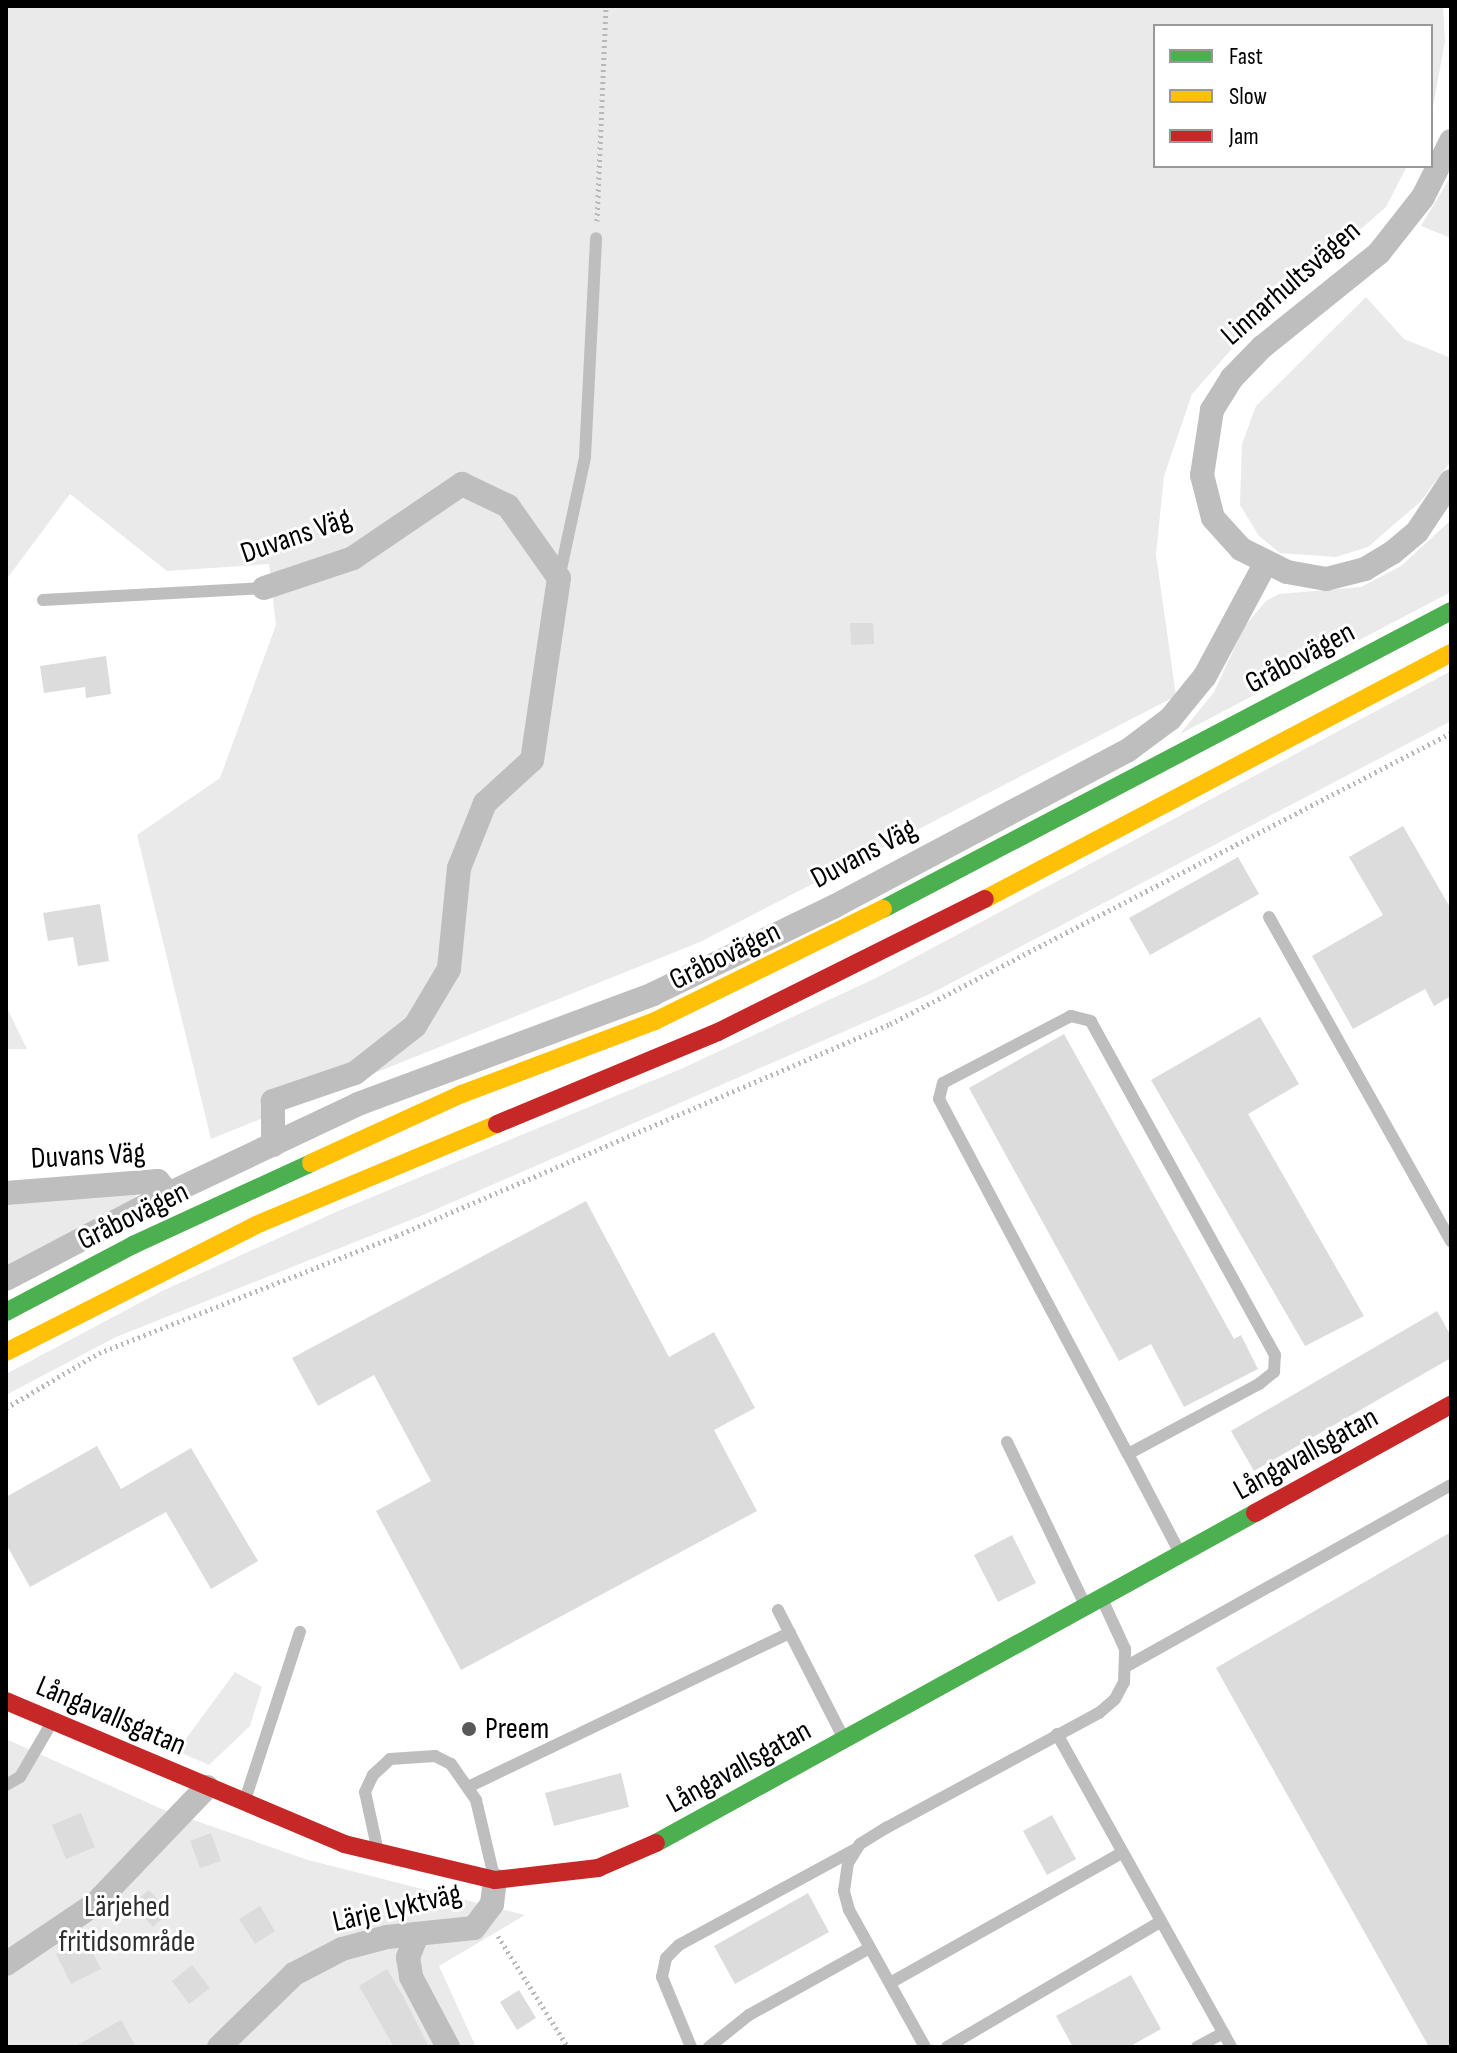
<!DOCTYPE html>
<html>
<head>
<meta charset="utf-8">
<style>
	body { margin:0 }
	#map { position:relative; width:1457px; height:2053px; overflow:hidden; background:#fff; font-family:"Sofia Sans Condensed",sans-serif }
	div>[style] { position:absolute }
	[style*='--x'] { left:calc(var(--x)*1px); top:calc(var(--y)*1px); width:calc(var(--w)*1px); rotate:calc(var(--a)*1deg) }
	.green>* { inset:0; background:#eaeaea }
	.building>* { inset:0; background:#dcdcdc }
	.path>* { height:5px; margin-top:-2.5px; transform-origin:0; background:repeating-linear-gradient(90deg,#b8b8b8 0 2px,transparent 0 6px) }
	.lane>* { height:12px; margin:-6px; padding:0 6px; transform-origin:6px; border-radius:6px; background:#bebebe }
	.street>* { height:24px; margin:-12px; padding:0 12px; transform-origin:12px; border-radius:12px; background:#bebebe }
	.fast>* { height:18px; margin:-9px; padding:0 9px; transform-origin:9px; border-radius:9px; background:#4caf50 }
	.slow>* { height:18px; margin:-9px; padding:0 9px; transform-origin:9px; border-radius:9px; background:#ffc107 }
	.jam>* { height:18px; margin:-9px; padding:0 9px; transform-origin:9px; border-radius:9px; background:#c62828 }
	.dots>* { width:22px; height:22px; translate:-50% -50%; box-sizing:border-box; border:4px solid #fff; border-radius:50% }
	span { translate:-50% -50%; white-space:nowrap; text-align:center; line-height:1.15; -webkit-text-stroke:6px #fff; paint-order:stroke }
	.street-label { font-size:30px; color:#000 }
	.poi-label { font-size:30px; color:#000 }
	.left { translate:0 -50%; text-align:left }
	.park-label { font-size:30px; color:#2f2f2f }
	.frame { position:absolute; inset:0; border:8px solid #000; pointer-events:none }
	.legend { position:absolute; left:1153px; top:24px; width:280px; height:144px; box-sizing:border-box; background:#fff; border:2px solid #999; margin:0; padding:10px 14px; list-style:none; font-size:24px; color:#000 }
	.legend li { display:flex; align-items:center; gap:16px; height:40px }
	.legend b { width:40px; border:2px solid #999 }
</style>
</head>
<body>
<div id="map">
	<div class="green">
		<div style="clip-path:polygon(6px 6px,1443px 6px,1445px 41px,1431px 118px,1431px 26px,1155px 26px,1155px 166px,1407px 166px,1386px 207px,1258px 319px,1192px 394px,1164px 476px,1156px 555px,1176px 696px,700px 942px,211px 1139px,137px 835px,220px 778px,276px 625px,269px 564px,167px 571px,70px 494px,6px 580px)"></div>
		<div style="clip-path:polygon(1451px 176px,1451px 238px,1421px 226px)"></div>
		<div style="clip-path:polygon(1366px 297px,1404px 339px,1451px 358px,1451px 461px,1420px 502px,1368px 547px,1336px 557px,1280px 553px,1259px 536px,1240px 505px,1242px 444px,1256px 406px)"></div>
		<div style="clip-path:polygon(1451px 520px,1451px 592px,1180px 734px,1214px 692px,1244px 627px,1266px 601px,1279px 594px,1361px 587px,1401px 566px)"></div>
		<div style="clip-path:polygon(1451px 671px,1451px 721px,930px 994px,423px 1215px,116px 1337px,6px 1395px,6px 1374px,162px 1291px,336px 1212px,683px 1068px,878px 977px)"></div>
		<div style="clip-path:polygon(6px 1006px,27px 1049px,6px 1049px)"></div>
		<div style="clip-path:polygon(138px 1191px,134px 1200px,6px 1268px,6px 1203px)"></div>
		<div style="clip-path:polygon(235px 1672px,262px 1687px,250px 1726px,209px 1765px,177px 1751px)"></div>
		<div style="clip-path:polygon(6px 1739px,162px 1809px,308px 1860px,525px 1915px,439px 1966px,476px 2047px,6px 2047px)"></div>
	</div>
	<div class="building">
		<div style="clip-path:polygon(850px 623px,873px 623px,874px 644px,851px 645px)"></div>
		<div style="clip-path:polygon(106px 656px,111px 694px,86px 698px,85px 687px,44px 693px,40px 666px)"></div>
		<div style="clip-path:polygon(1403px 826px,1451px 909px,1451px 996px,1434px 1006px,1425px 989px,1353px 1029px,1312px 956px,1383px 915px,1349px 857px)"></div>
		<div style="clip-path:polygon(1238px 857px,1259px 894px,1150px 955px,1129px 918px)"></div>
		<div style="clip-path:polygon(100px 904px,109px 961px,78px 966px,73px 937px,48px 941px,43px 913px)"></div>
		<div style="clip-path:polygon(1260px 1017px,1299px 1084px,1248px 1114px,1364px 1316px,1305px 1346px,1151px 1080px)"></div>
		<div style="clip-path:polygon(1064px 1034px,1234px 1339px,1241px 1335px,1258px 1369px,1184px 1407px,1151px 1344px,1119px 1361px,969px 1088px)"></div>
		<div style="clip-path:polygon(586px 1201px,669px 1357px,714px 1332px,755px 1408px,714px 1430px,757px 1511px,461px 1670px,376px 1511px,431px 1481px,374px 1375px,318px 1406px,292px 1358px)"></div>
		<div style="clip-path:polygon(1437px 1311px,1451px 1336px,1451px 1358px,1254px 1471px,1231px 1431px)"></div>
		<div style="clip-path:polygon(97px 1446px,121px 1489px,191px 1448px,258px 1561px,211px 1589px,166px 1512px,30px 1587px,6px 1544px,6px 1497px)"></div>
		<div style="clip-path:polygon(1451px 1532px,1451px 2047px,1429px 2047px,1216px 1668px)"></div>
		<div style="clip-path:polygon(1012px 1535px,1036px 1583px,998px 1602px,974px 1555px)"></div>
		<div style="clip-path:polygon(621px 1773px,629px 1807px,554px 1826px,545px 1793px)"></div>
		<div style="clip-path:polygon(81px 1813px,95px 1847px,66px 1859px,52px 1825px)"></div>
		<div style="clip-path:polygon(1052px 1815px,1076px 1859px,1047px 1875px,1023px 1831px)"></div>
		<div style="clip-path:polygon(211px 1833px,221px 1861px,200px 1868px,190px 1841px)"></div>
		<div style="clip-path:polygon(149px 1890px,169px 1912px,153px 1927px,132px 1904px)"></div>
		<div style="clip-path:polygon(808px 1893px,829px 1932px,735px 1984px,714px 1946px)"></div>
		<div style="clip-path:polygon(260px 1906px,275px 1931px,255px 1944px,239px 1919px)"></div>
		<div style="clip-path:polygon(86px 1939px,101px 1969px,71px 1984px,56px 1954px)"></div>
		<div style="clip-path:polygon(192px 1965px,210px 1988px,189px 2004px,172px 1981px)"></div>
		<div style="clip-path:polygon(387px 1969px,403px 1996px,429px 2047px,394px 2047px,359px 1986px)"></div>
		<div style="clip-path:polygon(1131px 1975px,1161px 2029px,1129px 2047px,1073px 2047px,1056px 2016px)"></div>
		<div style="clip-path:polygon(519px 1990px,536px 2018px,517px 2030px,500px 2002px)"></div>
		<div style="clip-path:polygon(121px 2020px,136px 2047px,74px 2047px)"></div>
	</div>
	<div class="path">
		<div style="--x:597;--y:221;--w:215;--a:-87.6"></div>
		<div style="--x:6;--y:1408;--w:108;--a:-30.6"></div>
		<div style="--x:99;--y:1353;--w:319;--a:-21.5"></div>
		<div style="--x:396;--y:1236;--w:538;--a:-23.23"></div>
		<div style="--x:890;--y:1024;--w:632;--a:-27.42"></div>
		<div style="--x:498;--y:1936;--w:131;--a:57.8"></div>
	</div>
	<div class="lane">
		<div style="--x:560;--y:574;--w:120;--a:-77.9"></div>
		<div style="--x:585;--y:457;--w:219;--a:-87.1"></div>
		<div style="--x:43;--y:600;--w:221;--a:-3.1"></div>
		<div style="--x:1269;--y:917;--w:372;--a:60.7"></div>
		<div style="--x:1007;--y:1442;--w:181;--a:64.4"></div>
		<div style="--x:1128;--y:1454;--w:149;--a:-28.1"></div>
		<div style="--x:1259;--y:1384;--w:19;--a:-39"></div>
		<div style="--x:1274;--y:1372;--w:17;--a:-87"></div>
		<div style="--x:1275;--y:1355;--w:381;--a:-118.9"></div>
		<div style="--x:1091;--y:1021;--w:21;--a:-166"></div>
		<div style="--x:1071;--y:1016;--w:144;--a:152.4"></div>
		<div style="--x:943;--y:1083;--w:16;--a:104"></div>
		<div style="--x:939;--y:1099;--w:402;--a:62"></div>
		<div style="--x:1128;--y:1454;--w:112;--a:62.3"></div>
		<div style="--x:778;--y:1610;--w:145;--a:62.9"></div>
		<div style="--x:1127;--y:1666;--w:371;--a:-29.2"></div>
		<div style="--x:1057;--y:1734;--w:358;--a:60.9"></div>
		<div style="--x:6;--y:1785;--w:16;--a:-30"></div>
		<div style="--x:20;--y:1777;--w:61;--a:-59.7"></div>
		<div style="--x:468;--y:1787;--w:357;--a:-25.6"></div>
		<div style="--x:245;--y:1800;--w:177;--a:-71.9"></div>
		<div style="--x:377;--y:1847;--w:56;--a:-102.3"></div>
		<div style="--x:365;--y:1792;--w:19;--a:-65"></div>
		<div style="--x:373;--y:1775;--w:23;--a:-43"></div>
		<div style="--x:390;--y:1759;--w:45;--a:-3.8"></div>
		<div style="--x:435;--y:1756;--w:18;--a:27"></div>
		<div style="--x:451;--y:1764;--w:44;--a:55.2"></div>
		<div style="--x:476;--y:1800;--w:79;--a:76.8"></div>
		<div style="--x:890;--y:1983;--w:266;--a:-29.3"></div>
		<div style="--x:691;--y:2047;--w:76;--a:-112.5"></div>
		<div style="--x:662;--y:1977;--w:19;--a:-78"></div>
		<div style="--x:666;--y:1958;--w:18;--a:-45"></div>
		<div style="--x:679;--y:1945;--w:199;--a:-28.5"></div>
		<div style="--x:709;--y:2047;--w:51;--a:-38.7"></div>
		<div style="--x:749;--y:2015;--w:138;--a:-29"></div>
		<div style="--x:925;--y:2047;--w:157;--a:-119"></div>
		<div style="--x:849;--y:1910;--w:20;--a:-105"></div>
		<div style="--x:844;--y:1891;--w:28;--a:-82"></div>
		<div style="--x:848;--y:1863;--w:22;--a:-58"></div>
		<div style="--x:860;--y:1844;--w:31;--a:-32"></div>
		<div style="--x:886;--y:1828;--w:242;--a:-28.4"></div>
		<div style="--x:1099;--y:1713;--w:21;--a:-41"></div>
		<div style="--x:1115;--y:1699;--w:19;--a:-62"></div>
		<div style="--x:1124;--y:1682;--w:33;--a:-88"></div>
		<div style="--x:1125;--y:1649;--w:55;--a:-114.7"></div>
		<div style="--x:947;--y:2047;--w:247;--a:-30.4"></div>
		<div style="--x:1197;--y:2047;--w:30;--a:-28"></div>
	</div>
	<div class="street">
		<div style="--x:1451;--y:141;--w:63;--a:116.6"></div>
		<div style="--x:1423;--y:197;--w:71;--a:128.2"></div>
		<div style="--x:1379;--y:253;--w:150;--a:141.2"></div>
		<div style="--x:1262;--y:347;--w:43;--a:134.1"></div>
		<div style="--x:1232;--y:378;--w:38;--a:122"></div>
		<div style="--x:1212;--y:410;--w:66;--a:98.7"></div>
		<div style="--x:1202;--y:475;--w:44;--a:75.7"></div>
		<div style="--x:1213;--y:518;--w:42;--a:47.9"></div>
		<div style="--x:1241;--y:549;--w:51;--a:26.6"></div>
		<div style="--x:1287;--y:572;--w:40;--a:10"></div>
		<div style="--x:1326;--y:579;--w:40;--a:-14.4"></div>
		<div style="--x:1365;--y:569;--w:31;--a:-31"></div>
		<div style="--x:1392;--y:553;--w:33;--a:-40"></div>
		<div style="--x:1417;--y:532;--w:61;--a:-56.3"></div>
		<div style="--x:264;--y:588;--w:94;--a:-18.6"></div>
		<div style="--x:353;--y:558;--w:132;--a:-34.2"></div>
		<div style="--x:462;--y:484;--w:51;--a:25.6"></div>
		<div style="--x:508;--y:506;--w:88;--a:54.7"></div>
		<div style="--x:559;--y:578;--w:184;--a:98.4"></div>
		<div style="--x:532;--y:760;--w:64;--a:137.5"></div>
		<div style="--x:485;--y:803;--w:70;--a:111.8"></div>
		<div style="--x:459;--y:868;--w:101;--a:95.7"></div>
		<div style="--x:449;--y:969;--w:66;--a:120.8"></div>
		<div style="--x:415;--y:1026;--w:76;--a:141.9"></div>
		<div style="--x:355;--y:1073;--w:87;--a:161.1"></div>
		<div style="--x:273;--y:1101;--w:44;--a:90"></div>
		<div style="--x:6;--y:1193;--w:152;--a:-4.5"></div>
		<div style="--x:158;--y:1181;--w:16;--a:52"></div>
		<div style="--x:6;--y:1279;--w:183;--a:-27.7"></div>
		<div style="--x:168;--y:1194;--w:210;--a:-25.3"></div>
		<div style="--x:358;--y:1104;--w:315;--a:-20.4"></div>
		<div style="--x:653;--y:994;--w:202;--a:-25.8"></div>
		<div style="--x:835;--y:906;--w:331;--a:-28"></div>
		<div style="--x:1127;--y:751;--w:54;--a:-36.7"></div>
		<div style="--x:1170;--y:719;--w:55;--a:-50.9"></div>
		<div style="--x:1205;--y:676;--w:127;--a:-61.8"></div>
		<div style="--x:417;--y:1935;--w:24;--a:112"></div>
		<div style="--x:408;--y:1957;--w:20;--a:81"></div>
		<div style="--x:411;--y:1977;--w:79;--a:62.1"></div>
		<div style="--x:6;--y:1964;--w:107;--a:-34"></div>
		<div style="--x:95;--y:1904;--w:162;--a:-46.3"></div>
		<div style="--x:219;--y:2047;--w:105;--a:-44.2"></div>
		<div style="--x:294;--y:1974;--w:54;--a:-27.5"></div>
		<div style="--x:342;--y:1949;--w:47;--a:-14.9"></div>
		<div style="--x:387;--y:1937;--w:87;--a:-5.9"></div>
		<div style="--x:474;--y:1928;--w:30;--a:-53"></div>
		<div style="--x:492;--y:1904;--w:24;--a:-83"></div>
	</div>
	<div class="fast">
		<div style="--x:883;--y:909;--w:641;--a:-27.68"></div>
		<div style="--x:6;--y:1312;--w:144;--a:-27.8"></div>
		<div style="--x:133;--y:1245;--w:196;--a:-24.7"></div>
		<div style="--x:656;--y:1843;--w:684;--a:-28.85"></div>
	</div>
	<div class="slow">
		<div style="--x:985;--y:899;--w:527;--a:-27.83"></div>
		<div style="--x:311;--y:1163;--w:166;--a:-24.6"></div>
		<div style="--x:462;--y:1094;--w:206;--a:-20.7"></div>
		<div style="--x:655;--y:1021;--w:254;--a:-26.2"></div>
		<div style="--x:6;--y:1352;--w:280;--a:-26.9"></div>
		<div style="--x:256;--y:1225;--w:261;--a:-22.7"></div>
	</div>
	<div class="jam">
		<div style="--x:497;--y:1124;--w:239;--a:-22.6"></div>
		<div style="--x:718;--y:1032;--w:298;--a:-26.5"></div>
		<div style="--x:1255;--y:1513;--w:224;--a:-28.9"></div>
		<div style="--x:6;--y:1701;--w:367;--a:22.9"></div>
		<div style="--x:344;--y:1844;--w:155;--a:13.4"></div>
		<div style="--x:495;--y:1880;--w:104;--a:-6.6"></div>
		<div style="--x:598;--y:1868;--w:63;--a:-23.3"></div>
	</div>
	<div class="dots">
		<div style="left:469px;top:1729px;background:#595959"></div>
	</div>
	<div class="street-label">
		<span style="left:1291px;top:283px;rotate:-41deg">Linnarhultsvägen</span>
		<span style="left:296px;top:536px;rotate:-19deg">Duvans Väg</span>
		<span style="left:1300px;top:658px;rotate:-28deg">Gråbovägen</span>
		<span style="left:864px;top:854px;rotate:-28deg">Duvans Väg</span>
		<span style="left:725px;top:956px;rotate:-26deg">Gråbovägen</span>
		<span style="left:88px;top:1156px;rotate:-3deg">Duvans Väg</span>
		<span style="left:133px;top:1216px;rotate:-26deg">Gråbovägen</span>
		<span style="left:1306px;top:1454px;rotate:-29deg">Långavallsgatan</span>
		<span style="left:111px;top:1716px;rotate:23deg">Långavallsgatan</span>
		<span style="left:739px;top:1767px;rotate:-29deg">Långavallsgatan</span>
		<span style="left:397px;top:1908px;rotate:-13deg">Lärje Lyktväg</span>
	</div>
	<div class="poi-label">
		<span class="left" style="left:485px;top:1729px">Preem</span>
	</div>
	<div class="park-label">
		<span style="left:127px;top:1924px">Lärjehed<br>fritidsområde</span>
	</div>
	<div class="frame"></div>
	<ul class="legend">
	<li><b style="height:10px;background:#4caf50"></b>Fast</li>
	<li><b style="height:10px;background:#ffc107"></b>Slow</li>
	<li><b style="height:10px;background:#c62828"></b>Jam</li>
	</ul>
</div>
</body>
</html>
